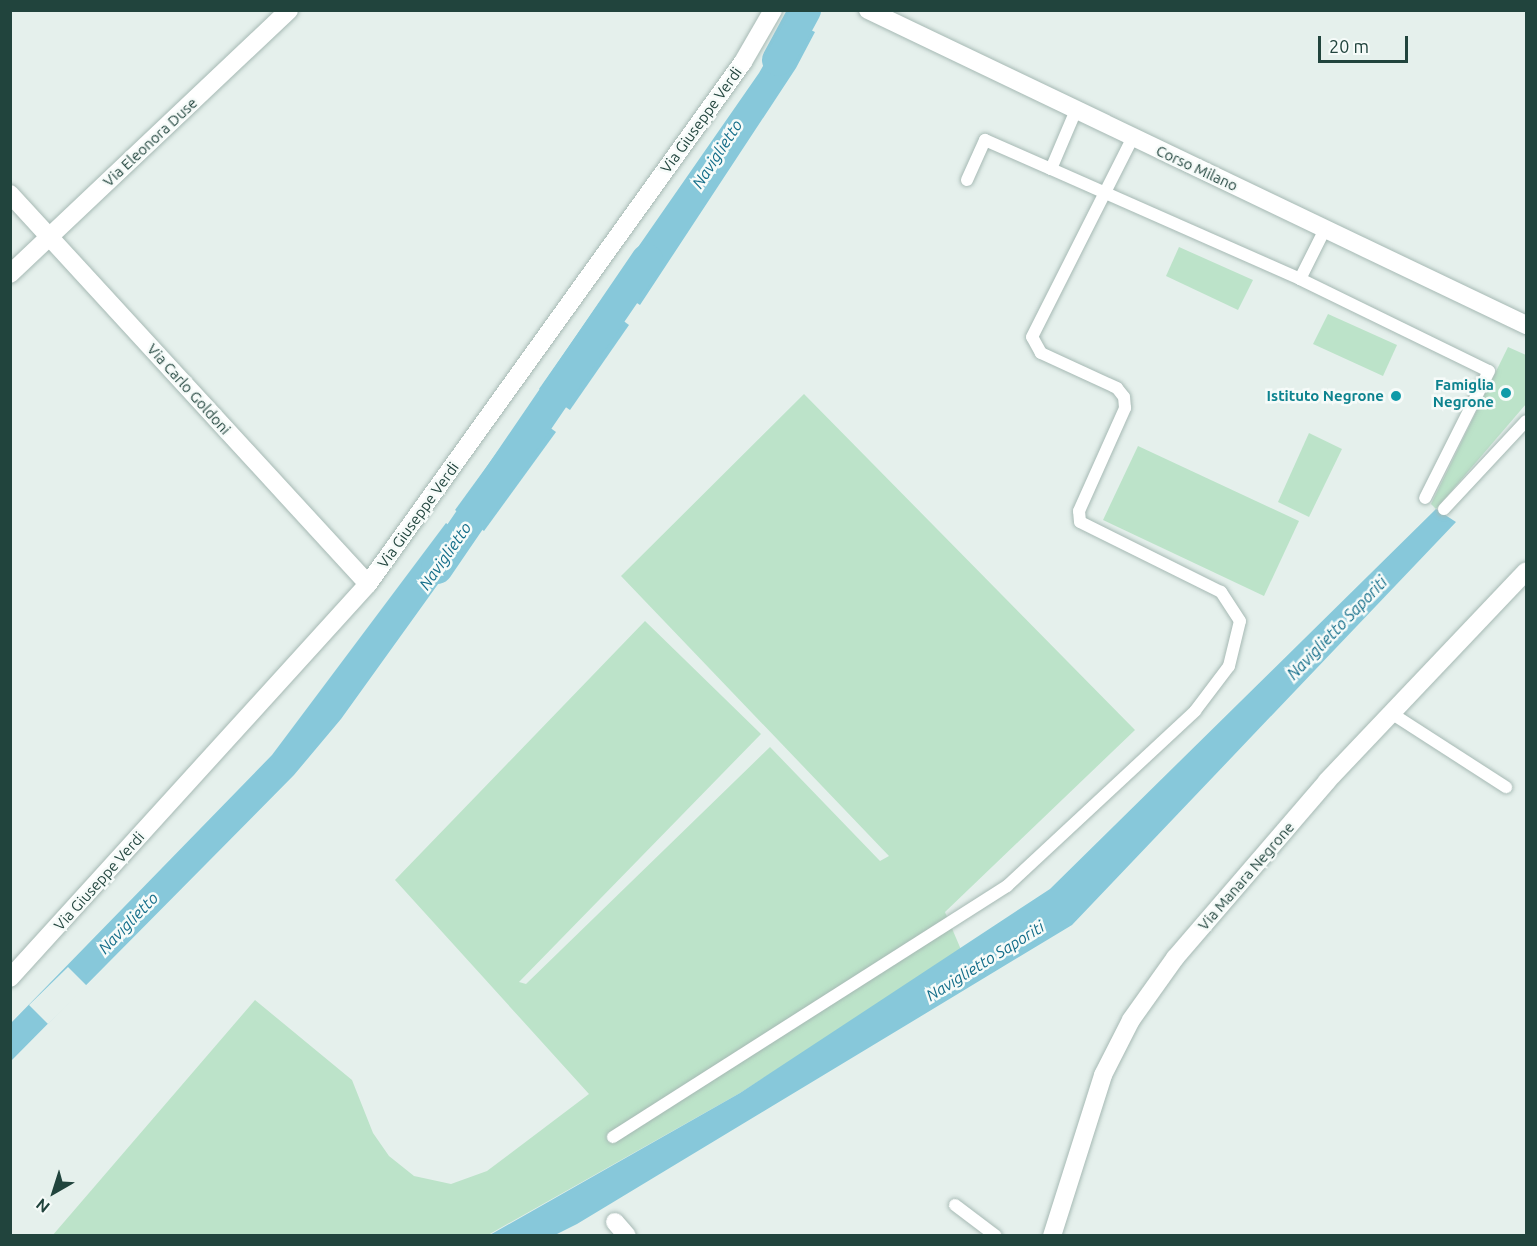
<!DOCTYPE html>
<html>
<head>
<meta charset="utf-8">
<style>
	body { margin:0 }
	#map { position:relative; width:1537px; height:1246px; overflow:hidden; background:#e5f0ec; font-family:Ubuntu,sans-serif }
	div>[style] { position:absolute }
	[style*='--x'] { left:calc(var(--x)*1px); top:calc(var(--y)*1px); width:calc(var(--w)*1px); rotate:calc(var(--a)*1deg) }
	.green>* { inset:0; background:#bce3c9 }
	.water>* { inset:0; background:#87c8da }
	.pier>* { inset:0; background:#e5f0ec }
	.canal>* { height:32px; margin:-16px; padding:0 16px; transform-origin:16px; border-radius:16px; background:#87c8da }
	.roads { filter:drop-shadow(0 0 2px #a6b9b4) drop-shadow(0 0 2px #a6b9b4) }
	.lane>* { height:12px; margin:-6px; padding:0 6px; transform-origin:6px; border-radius:6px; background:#fff }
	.street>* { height:18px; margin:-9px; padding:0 9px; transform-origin:9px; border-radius:9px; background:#fff }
	.secondary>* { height:18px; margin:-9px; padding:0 9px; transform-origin:9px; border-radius:9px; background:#fff }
	.dots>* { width:16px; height:16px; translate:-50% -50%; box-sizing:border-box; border:3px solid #f6fbf9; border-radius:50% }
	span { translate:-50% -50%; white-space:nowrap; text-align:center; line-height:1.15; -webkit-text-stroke:5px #f6fbf9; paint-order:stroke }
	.street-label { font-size:15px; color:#21443d }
	.culture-label { font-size:15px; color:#0d838f; font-weight:700 }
	.right { translate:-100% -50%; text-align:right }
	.water-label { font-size:16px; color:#136d89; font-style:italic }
	.frame { position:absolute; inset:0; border:12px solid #21443d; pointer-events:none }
	.north { position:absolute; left:24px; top:1162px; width:60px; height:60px; -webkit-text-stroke:4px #f6fbf9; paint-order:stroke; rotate:219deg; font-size:16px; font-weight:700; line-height:24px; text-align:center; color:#21443d }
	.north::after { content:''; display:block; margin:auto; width:21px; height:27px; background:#21443d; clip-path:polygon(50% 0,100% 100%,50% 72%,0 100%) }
	.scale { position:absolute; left:1318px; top:36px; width:90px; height:27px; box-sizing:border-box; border:3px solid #21443d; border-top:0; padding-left:8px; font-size:18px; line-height:21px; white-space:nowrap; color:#21443d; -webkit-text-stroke:4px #f6fbf9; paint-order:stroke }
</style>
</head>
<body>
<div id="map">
	<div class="green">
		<div style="clip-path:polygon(1179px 247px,1253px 280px,1238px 310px,1166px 276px)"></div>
		<div style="clip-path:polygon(1328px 314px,1397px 345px,1383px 376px,1313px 344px)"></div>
		<div style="clip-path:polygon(1508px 347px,1526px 355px,1526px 404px,1436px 509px,1431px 504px)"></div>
		<div style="clip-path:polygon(804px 394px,1135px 730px,945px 912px,962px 952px,740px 1093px,488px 1235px,52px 1236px,255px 1000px,352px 1080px,373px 1133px,389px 1156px,414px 1176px,451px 1184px,487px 1171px,589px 1094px,395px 880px,645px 621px,761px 734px,519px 982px,526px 984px,770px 747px,880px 861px,889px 856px,621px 576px)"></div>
		<div style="clip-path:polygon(1309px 433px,1342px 449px,1309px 517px,1278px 502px)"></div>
		<div style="clip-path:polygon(1138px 446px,1299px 521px,1264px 596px,1103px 520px)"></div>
	</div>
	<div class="water">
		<div style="clip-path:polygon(789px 20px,815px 32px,796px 68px,640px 305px,611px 286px,759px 73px)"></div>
		<div style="clip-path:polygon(599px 303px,629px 325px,570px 410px,539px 389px)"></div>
		<div style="clip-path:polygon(527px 411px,556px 432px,484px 531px,455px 510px)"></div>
		<div style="clip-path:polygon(1436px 509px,1456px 522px,1072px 925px,577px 1224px,555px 1235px,488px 1236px,740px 1093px,1050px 889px)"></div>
		<div style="clip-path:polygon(446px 523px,469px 541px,341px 719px,294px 775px,11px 1061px,11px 1023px,272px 755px)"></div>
	</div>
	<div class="pier">
		<div style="clip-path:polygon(68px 967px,87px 986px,48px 1024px,29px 1005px)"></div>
	</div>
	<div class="canal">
		<div style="--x:778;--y:60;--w:57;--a:-61.6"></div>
		<div style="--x:437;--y:568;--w:373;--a:-55.7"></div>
	</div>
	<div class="roads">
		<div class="lane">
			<div style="--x:1051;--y:169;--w:272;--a:23.8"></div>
			<div style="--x:1300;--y:279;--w:210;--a:26"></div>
			<div style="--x:1489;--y:371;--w:142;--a:116.7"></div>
			<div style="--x:967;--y:180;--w:44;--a:-65.8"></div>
			<div style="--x:985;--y:140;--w:72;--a:23.7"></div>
			<div style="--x:1051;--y:169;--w:64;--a:-67"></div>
			<div style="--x:1300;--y:279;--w:56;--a:-63.4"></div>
			<div style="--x:1444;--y:509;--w:120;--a:-47"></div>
			<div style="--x:1391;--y:713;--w:137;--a:32.8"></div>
			<div style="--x:613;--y:1137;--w:467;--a:-32.5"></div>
			<div style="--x:1007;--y:886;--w:257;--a:-42.9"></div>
			<div style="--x:1195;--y:711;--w:56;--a:-52.9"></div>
			<div style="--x:1229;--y:666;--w:46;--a:-76.3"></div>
			<div style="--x:1240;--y:621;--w:35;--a:-123"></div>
			<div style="--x:1221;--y:592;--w:157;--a:-153.6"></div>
			<div style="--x:1080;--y:522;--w:11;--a:-95"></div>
			<div style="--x:1079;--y:511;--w:113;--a:-65.9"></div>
			<div style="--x:1125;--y:408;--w:11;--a:-95"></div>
			<div style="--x:1124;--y:397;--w:11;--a:-128"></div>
			<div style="--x:1117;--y:388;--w:84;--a:-155.3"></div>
			<div style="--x:1041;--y:353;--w:18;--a:-119"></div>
			<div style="--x:1032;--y:337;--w:224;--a:-63.2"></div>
			<div style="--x:955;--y:1205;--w:51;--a:37.1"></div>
		</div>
		<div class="street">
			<div style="--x:10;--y:194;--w:529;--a:47.45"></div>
			<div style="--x:10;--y:274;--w:384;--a:-43.4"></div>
			<div style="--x:10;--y:978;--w:532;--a:-47.74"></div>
			<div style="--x:368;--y:584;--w:643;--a:-54.31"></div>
			<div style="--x:743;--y:62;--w:60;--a:-60"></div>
			<div style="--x:615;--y:1222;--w:18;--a:49"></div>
			<div style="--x:1052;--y:1236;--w:169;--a:-72.4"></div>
			<div style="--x:1103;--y:1075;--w:62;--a:-63"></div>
			<div style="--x:1131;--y:1020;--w:76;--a:-54.6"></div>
			<div style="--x:1175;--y:958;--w:233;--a:-49.3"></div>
			<div style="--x:1327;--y:781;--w:289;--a:-46.5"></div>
		</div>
		<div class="secondary">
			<div style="--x:868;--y:10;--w:730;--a:25.58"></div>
		</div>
	</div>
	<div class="dots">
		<div style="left:1506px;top:393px;background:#0f9aa8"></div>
		<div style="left:1396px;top:396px;background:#0f9aa8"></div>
	</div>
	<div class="street-label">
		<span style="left:701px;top:120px;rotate:-54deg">Via Giuseppe Verdi</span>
		<span style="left:150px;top:142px;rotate:-43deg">Via Eleonora Duse</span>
		<span style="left:1197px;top:168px;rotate:25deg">Corso Milano</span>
		<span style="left:189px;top:389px;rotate:48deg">Via Carlo Goldoni</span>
		<span style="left:418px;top:515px;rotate:-54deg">Via Giuseppe Verdi</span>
		<span style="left:1246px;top:876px;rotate:-49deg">Via Manara Negrone</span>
		<span style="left:99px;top:881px;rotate:-48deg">Via Giuseppe Verdi</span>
	</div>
	<div class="culture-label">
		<span class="right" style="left:1494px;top:393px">Famiglia<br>Negrone</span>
		<span class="right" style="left:1384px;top:396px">Istituto Negrone</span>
	</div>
	<div class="water-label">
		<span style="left:717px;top:154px;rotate:-57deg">Naviglietto</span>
		<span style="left:445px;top:556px;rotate:-55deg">Naviglietto</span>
		<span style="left:1337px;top:628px;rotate:-46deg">Naviglietto Saporiti</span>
		<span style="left:128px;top:923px;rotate:-46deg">Naviglietto</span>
		<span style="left:985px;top:961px;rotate:-32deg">Naviglietto Saporiti</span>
	</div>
	<div class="frame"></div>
	<div class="north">N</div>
	<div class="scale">20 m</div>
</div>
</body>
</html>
